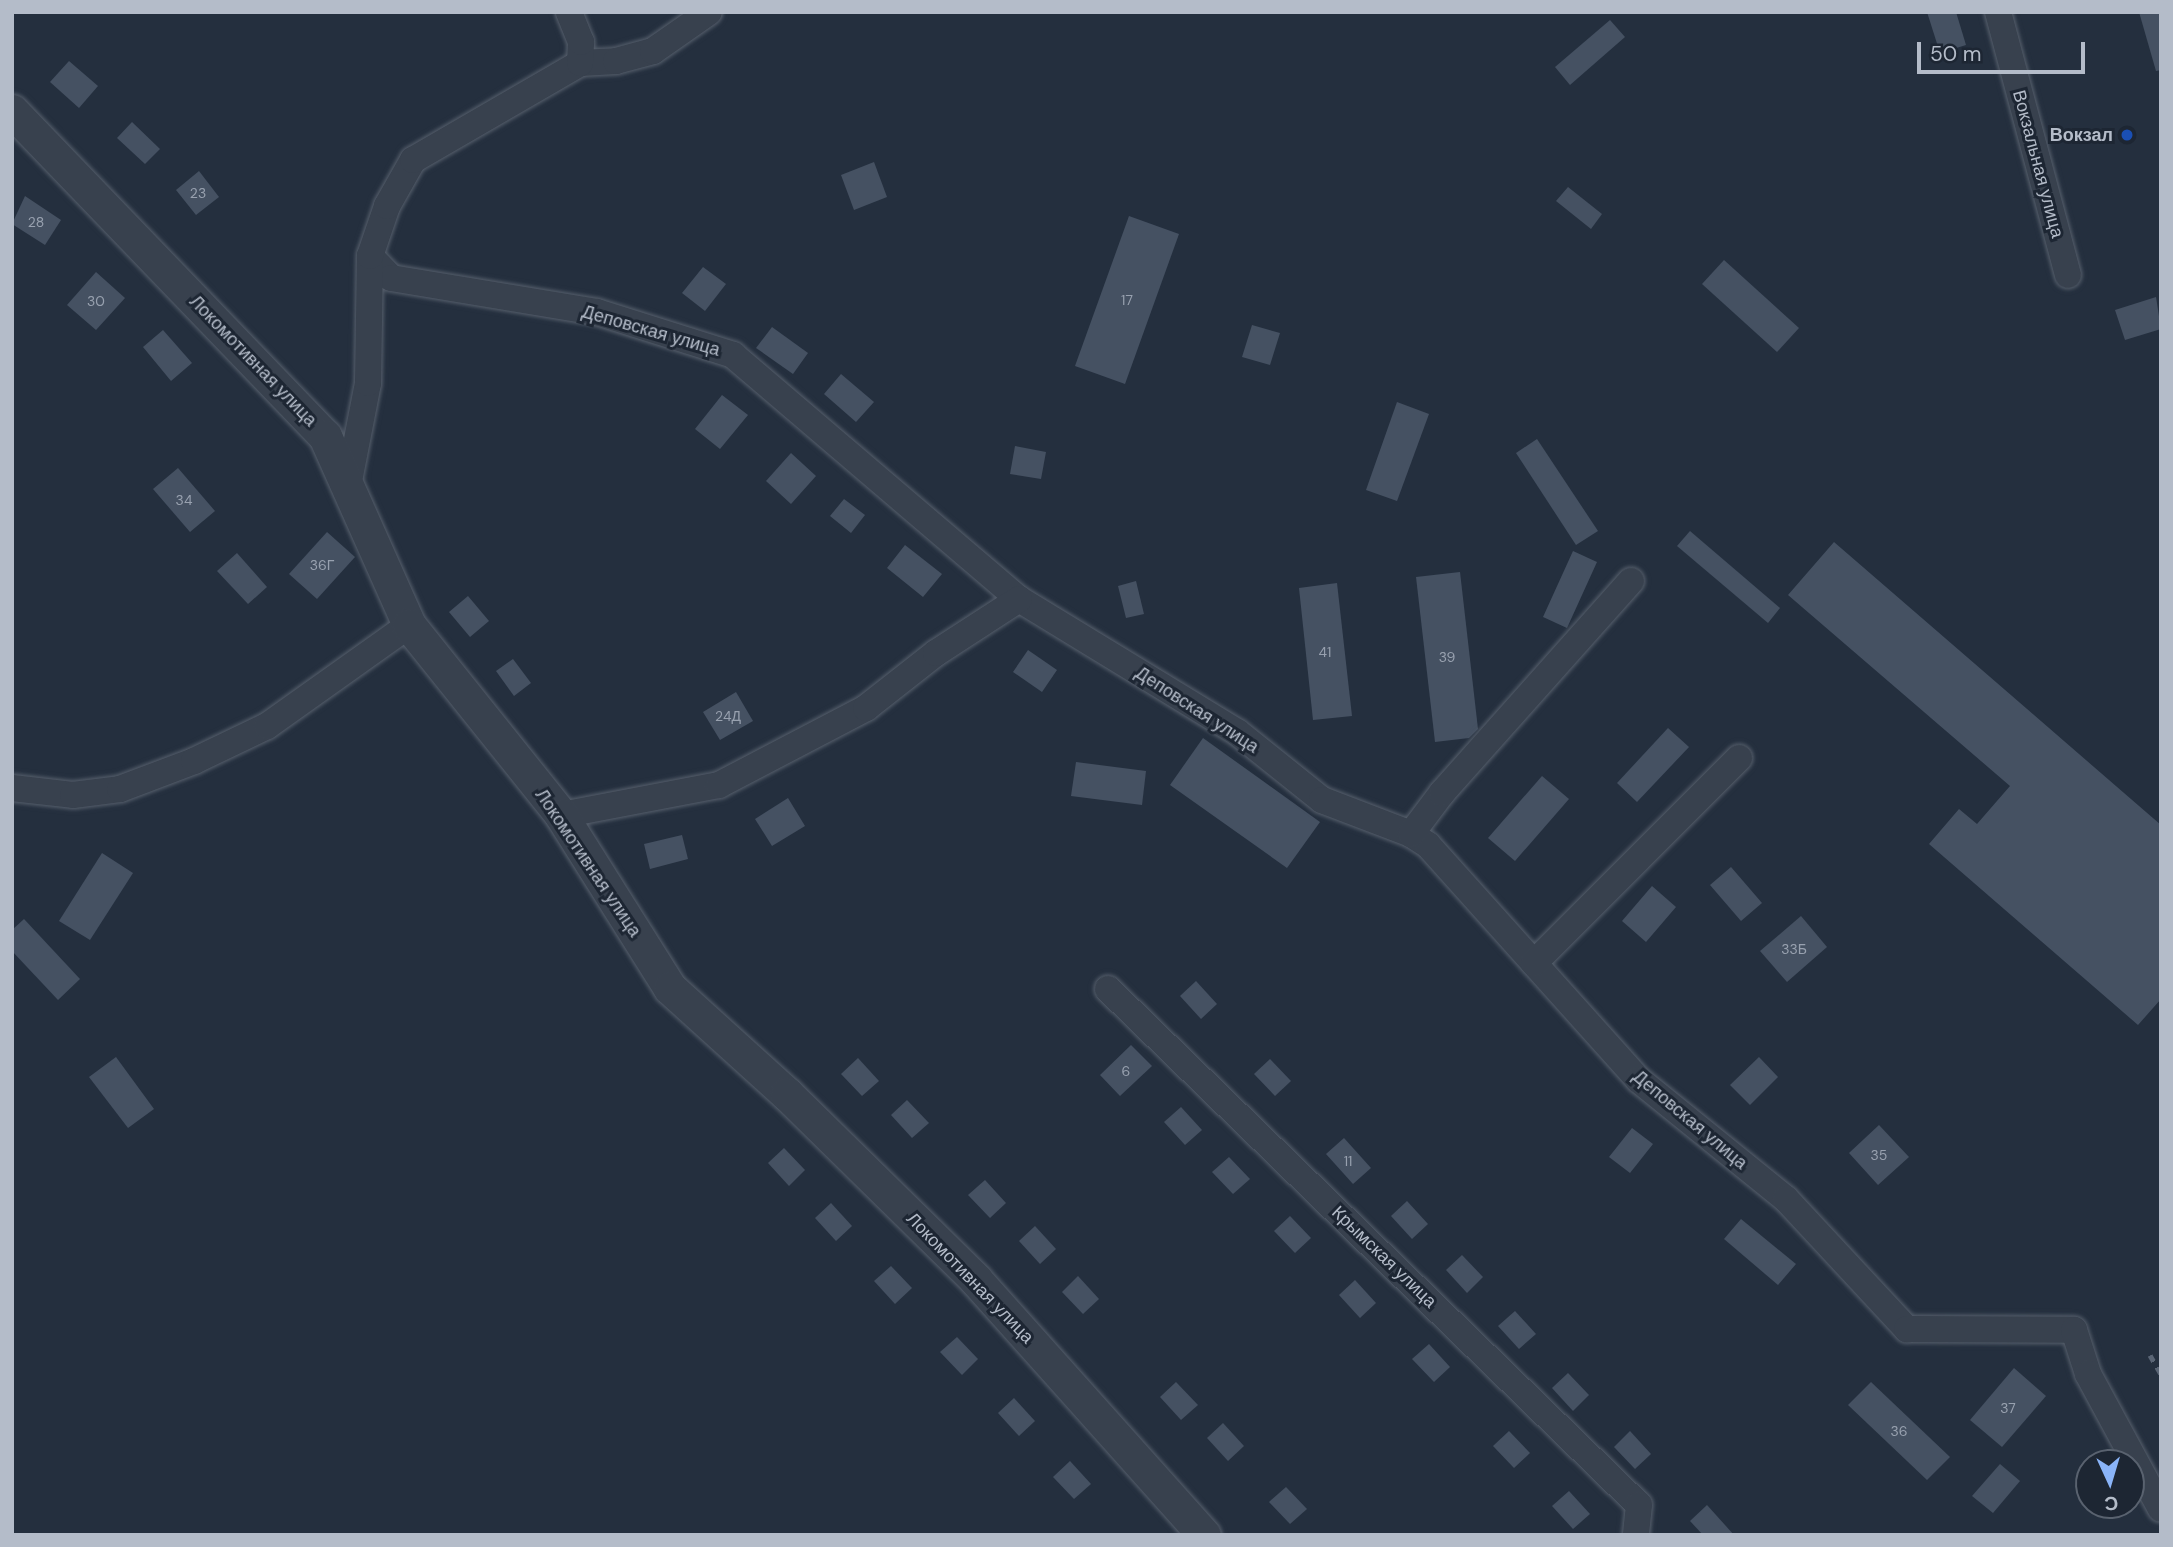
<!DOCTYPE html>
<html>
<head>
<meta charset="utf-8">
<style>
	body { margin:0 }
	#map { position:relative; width:2173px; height:1547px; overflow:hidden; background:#242f3e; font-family:"DM Sans",sans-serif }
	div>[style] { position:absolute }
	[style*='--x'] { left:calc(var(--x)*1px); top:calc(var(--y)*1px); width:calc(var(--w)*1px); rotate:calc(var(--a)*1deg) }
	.building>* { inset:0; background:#455162 }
	.roads { filter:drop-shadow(0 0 2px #565f6c) drop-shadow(0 0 2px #565f6c) }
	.minor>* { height:26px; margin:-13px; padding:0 13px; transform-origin:13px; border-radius:13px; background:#38414e }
	.tertiary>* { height:33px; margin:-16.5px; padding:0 16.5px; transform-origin:16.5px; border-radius:16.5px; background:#38414e }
	.rail>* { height:5px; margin-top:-2.5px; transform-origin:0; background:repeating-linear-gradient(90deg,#5a6575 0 7px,transparent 0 14px) }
	.dots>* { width:19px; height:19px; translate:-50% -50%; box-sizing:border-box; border:4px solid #1d2633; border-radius:50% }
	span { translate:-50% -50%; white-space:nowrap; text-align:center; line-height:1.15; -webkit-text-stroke:6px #1d2633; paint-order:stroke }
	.number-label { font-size:14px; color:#98a1af }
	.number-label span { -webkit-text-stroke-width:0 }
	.poi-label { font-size:18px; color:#b4bcc9; font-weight:700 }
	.right { translate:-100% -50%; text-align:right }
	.street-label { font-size:18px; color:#b4bcc9 }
	.frame { position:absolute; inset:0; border:14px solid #b4bcc9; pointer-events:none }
	.north { position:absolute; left:2075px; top:1449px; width:70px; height:70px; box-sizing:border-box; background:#1d2633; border:2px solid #59626f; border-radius:50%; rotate:176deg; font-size:19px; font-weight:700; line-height:28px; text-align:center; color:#b4bcc9 }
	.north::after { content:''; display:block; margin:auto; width:24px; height:32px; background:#8ab4f8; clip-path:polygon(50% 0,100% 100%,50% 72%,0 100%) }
	.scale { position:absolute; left:1917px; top:42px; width:168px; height:32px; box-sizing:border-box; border:4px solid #b4bcc9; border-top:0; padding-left:9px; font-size:21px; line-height:24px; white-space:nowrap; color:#b4bcc9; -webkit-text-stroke:5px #1d2633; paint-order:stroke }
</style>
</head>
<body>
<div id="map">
	<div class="building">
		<div style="clip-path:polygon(1927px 12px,1956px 12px,1966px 45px,1940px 53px)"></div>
		<div style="clip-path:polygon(2139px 12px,2161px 12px,2161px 70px,2156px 71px)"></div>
		<div style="clip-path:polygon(1610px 20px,1625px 37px,1570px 85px,1555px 67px)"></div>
		<div style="clip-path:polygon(69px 61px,98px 86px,79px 108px,50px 82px)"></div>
		<div style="clip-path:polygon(132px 122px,160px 149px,145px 164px,117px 138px)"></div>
		<div style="clip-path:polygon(874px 162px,887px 197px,854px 210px,841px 175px)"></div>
		<div style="clip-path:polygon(199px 171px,219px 197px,196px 215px,176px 190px)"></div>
		<div style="clip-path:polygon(1568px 187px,1602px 214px,1591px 229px,1556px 201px)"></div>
		<div style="clip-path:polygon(25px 196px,61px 220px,45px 245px,12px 224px)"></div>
		<div style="clip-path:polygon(1129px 216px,1179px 234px,1125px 384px,1075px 366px)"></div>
		<div style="clip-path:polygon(1724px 260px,1799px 328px,1777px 352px,1702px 284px)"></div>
		<div style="clip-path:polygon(703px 267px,726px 284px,705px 311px,682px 293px)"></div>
		<div style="clip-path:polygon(96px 272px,125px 298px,96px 330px,67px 305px)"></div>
		<div style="clip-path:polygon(2156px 297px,2161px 329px,2125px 340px,2115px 310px)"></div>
		<div style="clip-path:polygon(1252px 325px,1280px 333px,1270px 365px,1242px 357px)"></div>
		<div style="clip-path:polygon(772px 327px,808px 353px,793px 374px,756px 348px)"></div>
		<div style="clip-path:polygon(163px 330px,192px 363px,171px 381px,143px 347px)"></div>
		<div style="clip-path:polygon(841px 374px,874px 402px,856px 422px,824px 394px)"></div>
		<div style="clip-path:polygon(722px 395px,748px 415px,720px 449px,695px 429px)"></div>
		<div style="clip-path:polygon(1397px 402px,1429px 414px,1397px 501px,1366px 490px)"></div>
		<div style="clip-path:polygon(1537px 439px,1598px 531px,1576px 545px,1516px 453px)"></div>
		<div style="clip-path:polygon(1015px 446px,1046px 452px,1041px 479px,1010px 474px)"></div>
		<div style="clip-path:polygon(791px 453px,816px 476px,791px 504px,766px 481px)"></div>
		<div style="clip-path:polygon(178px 468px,215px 511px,190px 532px,153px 489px)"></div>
		<div style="clip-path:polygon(844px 499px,865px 515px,851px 533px,830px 516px)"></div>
		<div style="clip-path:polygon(1690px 531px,1780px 608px,1768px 623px,1677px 546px)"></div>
		<div style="clip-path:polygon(327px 532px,355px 557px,317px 599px,289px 574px)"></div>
		<div style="clip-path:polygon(1834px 542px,2161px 825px,2161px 999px,2138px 1025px,1929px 844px,1959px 809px,1977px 824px,2010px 786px,1788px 595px)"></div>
		<div style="clip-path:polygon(905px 545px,942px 574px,923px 597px,887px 568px)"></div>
		<div style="clip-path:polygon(1573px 551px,1597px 562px,1567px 628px,1543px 617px)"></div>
		<div style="clip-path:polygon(237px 553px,267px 587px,248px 604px,217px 571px)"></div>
		<div style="clip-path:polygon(1460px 572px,1478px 729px,1469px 738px,1435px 742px,1416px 577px)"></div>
		<div style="clip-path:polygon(1136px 581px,1144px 614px,1126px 618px,1118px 586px)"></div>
		<div style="clip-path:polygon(1337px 583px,1352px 716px,1313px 720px,1299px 588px)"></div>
		<div style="clip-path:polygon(468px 596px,489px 621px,470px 637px,449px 612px)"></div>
		<div style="clip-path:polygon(1028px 650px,1057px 670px,1042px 692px,1013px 672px)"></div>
		<div style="clip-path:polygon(513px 659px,531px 683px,514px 696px,496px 671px)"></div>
		<div style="clip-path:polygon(736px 692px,753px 721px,720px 740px,703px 712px)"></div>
		<div style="clip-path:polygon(1668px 728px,1689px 747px,1637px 802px,1617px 783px)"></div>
		<div style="clip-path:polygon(1203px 738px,1320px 822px,1287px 868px,1170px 785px)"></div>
		<div style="clip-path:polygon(1076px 762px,1146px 771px,1142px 805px,1071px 796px)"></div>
		<div style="clip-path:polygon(1542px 776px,1569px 799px,1515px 861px,1488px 838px)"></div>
		<div style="clip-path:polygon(788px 798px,805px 826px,772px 846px,755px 819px)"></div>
		<div style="clip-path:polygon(682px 835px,688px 859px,650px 869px,644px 844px)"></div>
		<div style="clip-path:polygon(102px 853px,133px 873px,90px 940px,59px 921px)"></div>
		<div style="clip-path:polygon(1731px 867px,1762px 903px,1741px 921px,1710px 885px)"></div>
		<div style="clip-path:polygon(1652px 886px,1676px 907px,1646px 942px,1622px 921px)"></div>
		<div style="clip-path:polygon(1801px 916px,1827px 947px,1787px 982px,1760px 951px)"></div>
		<div style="clip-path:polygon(24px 919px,80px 979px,58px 1000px,12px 951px,12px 930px)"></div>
		<div style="clip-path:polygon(1196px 981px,1217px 1004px,1201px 1019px,1180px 996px)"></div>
		<div style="clip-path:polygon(1131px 1045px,1152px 1066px,1120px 1096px,1100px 1075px)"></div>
		<div style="clip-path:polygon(116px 1057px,154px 1109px,128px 1128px,89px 1077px)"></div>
		<div style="clip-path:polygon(1759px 1057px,1778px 1077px,1750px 1105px,1730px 1085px)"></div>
		<div style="clip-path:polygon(858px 1058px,879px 1081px,862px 1096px,841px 1074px)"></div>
		<div style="clip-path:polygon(1270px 1059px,1291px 1081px,1275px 1096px,1254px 1074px)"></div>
		<div style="clip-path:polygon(907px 1100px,929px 1123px,912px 1138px,891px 1115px)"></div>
		<div style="clip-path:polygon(1181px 1107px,1202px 1130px,1185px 1145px,1164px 1122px)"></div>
		<div style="clip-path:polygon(1879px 1125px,1909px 1157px,1878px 1185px,1849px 1153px)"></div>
		<div style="clip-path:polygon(1632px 1128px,1653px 1144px,1630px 1173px,1609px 1157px)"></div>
		<div style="clip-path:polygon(1344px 1138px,1371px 1168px,1353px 1184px,1326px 1154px)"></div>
		<div style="clip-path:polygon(784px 1148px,805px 1170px,789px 1186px,768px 1163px)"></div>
		<div style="clip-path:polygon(1229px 1157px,1250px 1179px,1233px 1194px,1212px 1172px)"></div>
		<div style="clip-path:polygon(985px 1180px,1006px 1203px,990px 1218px,968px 1195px)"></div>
		<div style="clip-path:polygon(1407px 1201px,1428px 1224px,1412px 1239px,1391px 1216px)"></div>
		<div style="clip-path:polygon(831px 1203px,852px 1226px,836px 1241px,815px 1218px)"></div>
		<div style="clip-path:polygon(1290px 1216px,1311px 1238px,1295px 1253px,1274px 1231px)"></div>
		<div style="clip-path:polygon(1741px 1219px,1796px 1264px,1778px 1285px,1724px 1239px)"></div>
		<div style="clip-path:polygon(1035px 1226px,1056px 1249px,1040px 1264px,1019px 1241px)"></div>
		<div style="clip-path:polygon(1462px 1255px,1483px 1277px,1467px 1293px,1446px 1270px)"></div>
		<div style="clip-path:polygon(891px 1266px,912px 1288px,895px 1304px,874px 1281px)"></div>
		<div style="clip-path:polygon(1078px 1276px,1099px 1299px,1083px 1314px,1062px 1292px)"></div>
		<div style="clip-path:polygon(1355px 1280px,1376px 1303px,1360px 1318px,1339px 1295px)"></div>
		<div style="clip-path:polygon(1515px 1311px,1536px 1334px,1519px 1349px,1498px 1326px)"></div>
		<div style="clip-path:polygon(957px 1337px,978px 1359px,962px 1375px,940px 1352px)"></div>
		<div style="clip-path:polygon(1429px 1344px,1450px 1367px,1434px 1382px,1412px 1359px)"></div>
		<div style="clip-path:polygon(2014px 1368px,2046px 1396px,2002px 1447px,1970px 1420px)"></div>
		<div style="clip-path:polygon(1568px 1373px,1589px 1395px,1573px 1411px,1552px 1388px)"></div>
		<div style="clip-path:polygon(1176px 1382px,1198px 1405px,1181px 1420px,1160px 1397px)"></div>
		<div style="clip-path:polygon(1871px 1382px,1950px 1457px,1927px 1480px,1848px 1405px)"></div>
		<div style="clip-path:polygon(1014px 1398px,1035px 1421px,1019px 1436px,998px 1413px)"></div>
		<div style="clip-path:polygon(1223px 1423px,1244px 1446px,1228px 1461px,1207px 1438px)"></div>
		<div style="clip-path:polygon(1509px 1431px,1530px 1453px,1514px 1468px,1493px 1446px)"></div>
		<div style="clip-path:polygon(1630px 1431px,1651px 1454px,1635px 1469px,1614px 1447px)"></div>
		<div style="clip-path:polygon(1070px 1461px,1091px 1484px,1074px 1499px,1053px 1477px)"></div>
		<div style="clip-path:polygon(2000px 1464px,2020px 1481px,1993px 1513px,1972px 1496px)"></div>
		<div style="clip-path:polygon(1286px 1487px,1307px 1509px,1290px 1524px,1269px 1502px)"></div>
		<div style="clip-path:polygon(1569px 1491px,1590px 1514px,1573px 1529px,1552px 1506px)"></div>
		<div style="clip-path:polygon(1707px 1505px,1734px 1535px,1703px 1535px,1690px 1521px)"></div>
	</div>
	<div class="roads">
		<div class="minor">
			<div style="--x:1998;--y:12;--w:272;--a:75.1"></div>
			<div style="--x:580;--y:63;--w:36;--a:-3"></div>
			<div style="--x:616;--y:61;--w:38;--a:-15"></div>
			<div style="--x:653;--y:51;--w:68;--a:-34.9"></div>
			<div style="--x:370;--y:256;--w:30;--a:46"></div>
			<div style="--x:391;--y:278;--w:209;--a:9.4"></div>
			<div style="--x:597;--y:312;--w:143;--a:17.5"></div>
			<div style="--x:733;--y:355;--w:376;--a:40.5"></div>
			<div style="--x:1019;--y:599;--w:255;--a:31.4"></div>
			<div style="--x:1237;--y:732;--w:109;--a:38.7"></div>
			<div style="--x:1322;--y:800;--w:95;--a:20.9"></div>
			<div style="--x:1411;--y:834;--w:20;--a:33"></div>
			<div style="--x:1428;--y:845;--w:316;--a:48.1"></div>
			<div style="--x:1639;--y:1080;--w:189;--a:39"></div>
			<div style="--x:1786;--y:1199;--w:178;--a:47.1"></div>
			<div style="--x:1907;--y:1329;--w:167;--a:0.3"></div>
			<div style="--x:2074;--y:1330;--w:46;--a:72.3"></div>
			<div style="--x:2088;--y:1374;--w:153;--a:61.6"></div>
			<div style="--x:348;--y:486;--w:105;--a:-79"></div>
			<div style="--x:368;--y:383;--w:127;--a:-89.1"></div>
			<div style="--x:370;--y:256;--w:53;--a:-71.2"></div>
			<div style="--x:387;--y:206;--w:53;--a:-60.5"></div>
			<div style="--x:413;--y:160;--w:193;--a:-30.1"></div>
			<div style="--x:580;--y:63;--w:21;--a:-87"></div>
			<div style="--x:581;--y:42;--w:32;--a:-112"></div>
			<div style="--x:12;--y:788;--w:61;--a:6.5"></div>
			<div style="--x:73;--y:795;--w:47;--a:-7.3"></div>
			<div style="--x:120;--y:789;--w:79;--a:-20.7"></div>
			<div style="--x:194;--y:761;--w:81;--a:-25.6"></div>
			<div style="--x:267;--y:726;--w:174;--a:-35.4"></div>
			<div style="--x:561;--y:815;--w:161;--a:-10.8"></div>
			<div style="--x:719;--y:785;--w:166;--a:-27.6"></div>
			<div style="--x:866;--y:708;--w:89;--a:-38.2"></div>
			<div style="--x:936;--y:653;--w:99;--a:-33"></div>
			<div style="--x:1411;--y:834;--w:51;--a:-52.9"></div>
			<div style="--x:1442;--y:793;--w:284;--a:-48.3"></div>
			<div style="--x:1534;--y:963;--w:290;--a:-45"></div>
			<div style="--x:1108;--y:989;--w:740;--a:44.18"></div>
			<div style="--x:1639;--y:1505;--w:30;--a:96"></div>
		</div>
		<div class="tertiary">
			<div style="--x:12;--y:111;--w:451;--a:46.1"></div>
			<div style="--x:325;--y:436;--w:207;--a:66"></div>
			<div style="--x:409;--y:625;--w:243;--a:51.3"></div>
			<div style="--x:561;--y:815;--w:204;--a:57.8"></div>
			<div style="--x:670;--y:988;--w:158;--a:42.2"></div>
			<div style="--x:787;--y:1094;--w:265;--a:44.5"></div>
			<div style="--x:976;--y:1280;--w:342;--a:48.2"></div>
		</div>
	</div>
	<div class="rail">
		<div style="--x:2150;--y:1355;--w:22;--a:60"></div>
	</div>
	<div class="dots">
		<div style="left:2127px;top:135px;background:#1a4fb4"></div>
	</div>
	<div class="number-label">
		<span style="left:198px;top:193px">23</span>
		<span style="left:36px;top:222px">28</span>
		<span style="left:1127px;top:300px">17</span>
		<span style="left:96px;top:301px">30</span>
		<span style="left:184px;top:500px">34</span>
		<span style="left:322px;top:565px">36Г</span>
		<span style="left:1325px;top:652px">41</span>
		<span style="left:1447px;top:657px">39</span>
		<span style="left:728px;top:716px">24Д</span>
		<span style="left:1794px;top:949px">33Б</span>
		<span style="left:1126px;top:1071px">6</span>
		<span style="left:1879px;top:1155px">35</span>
		<span style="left:1348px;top:1161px">11</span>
		<span style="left:2008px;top:1408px">37</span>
		<span style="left:1899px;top:1431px">36</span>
	</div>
	<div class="poi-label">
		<span class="right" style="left:2113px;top:135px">Вокзал</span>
	</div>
	<div class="street-label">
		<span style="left:2038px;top:164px;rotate:75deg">Вокзальная улица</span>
		<span style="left:651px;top:331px;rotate:16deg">Деповская улица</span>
		<span style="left:253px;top:361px;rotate:46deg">Локомотивная улица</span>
		<span style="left:1197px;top:710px;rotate:33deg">Деповская улица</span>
		<span style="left:588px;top:863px;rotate:56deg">Локомотивная улица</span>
		<span style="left:1690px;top:1120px;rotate:40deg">Деповская улица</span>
		<span style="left:1384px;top:1257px;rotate:44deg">Крымская улица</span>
		<span style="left:970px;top:1278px;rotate:46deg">Локомотивная улица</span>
	</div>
	<div class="frame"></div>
	<div class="north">С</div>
	<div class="scale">50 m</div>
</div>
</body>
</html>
